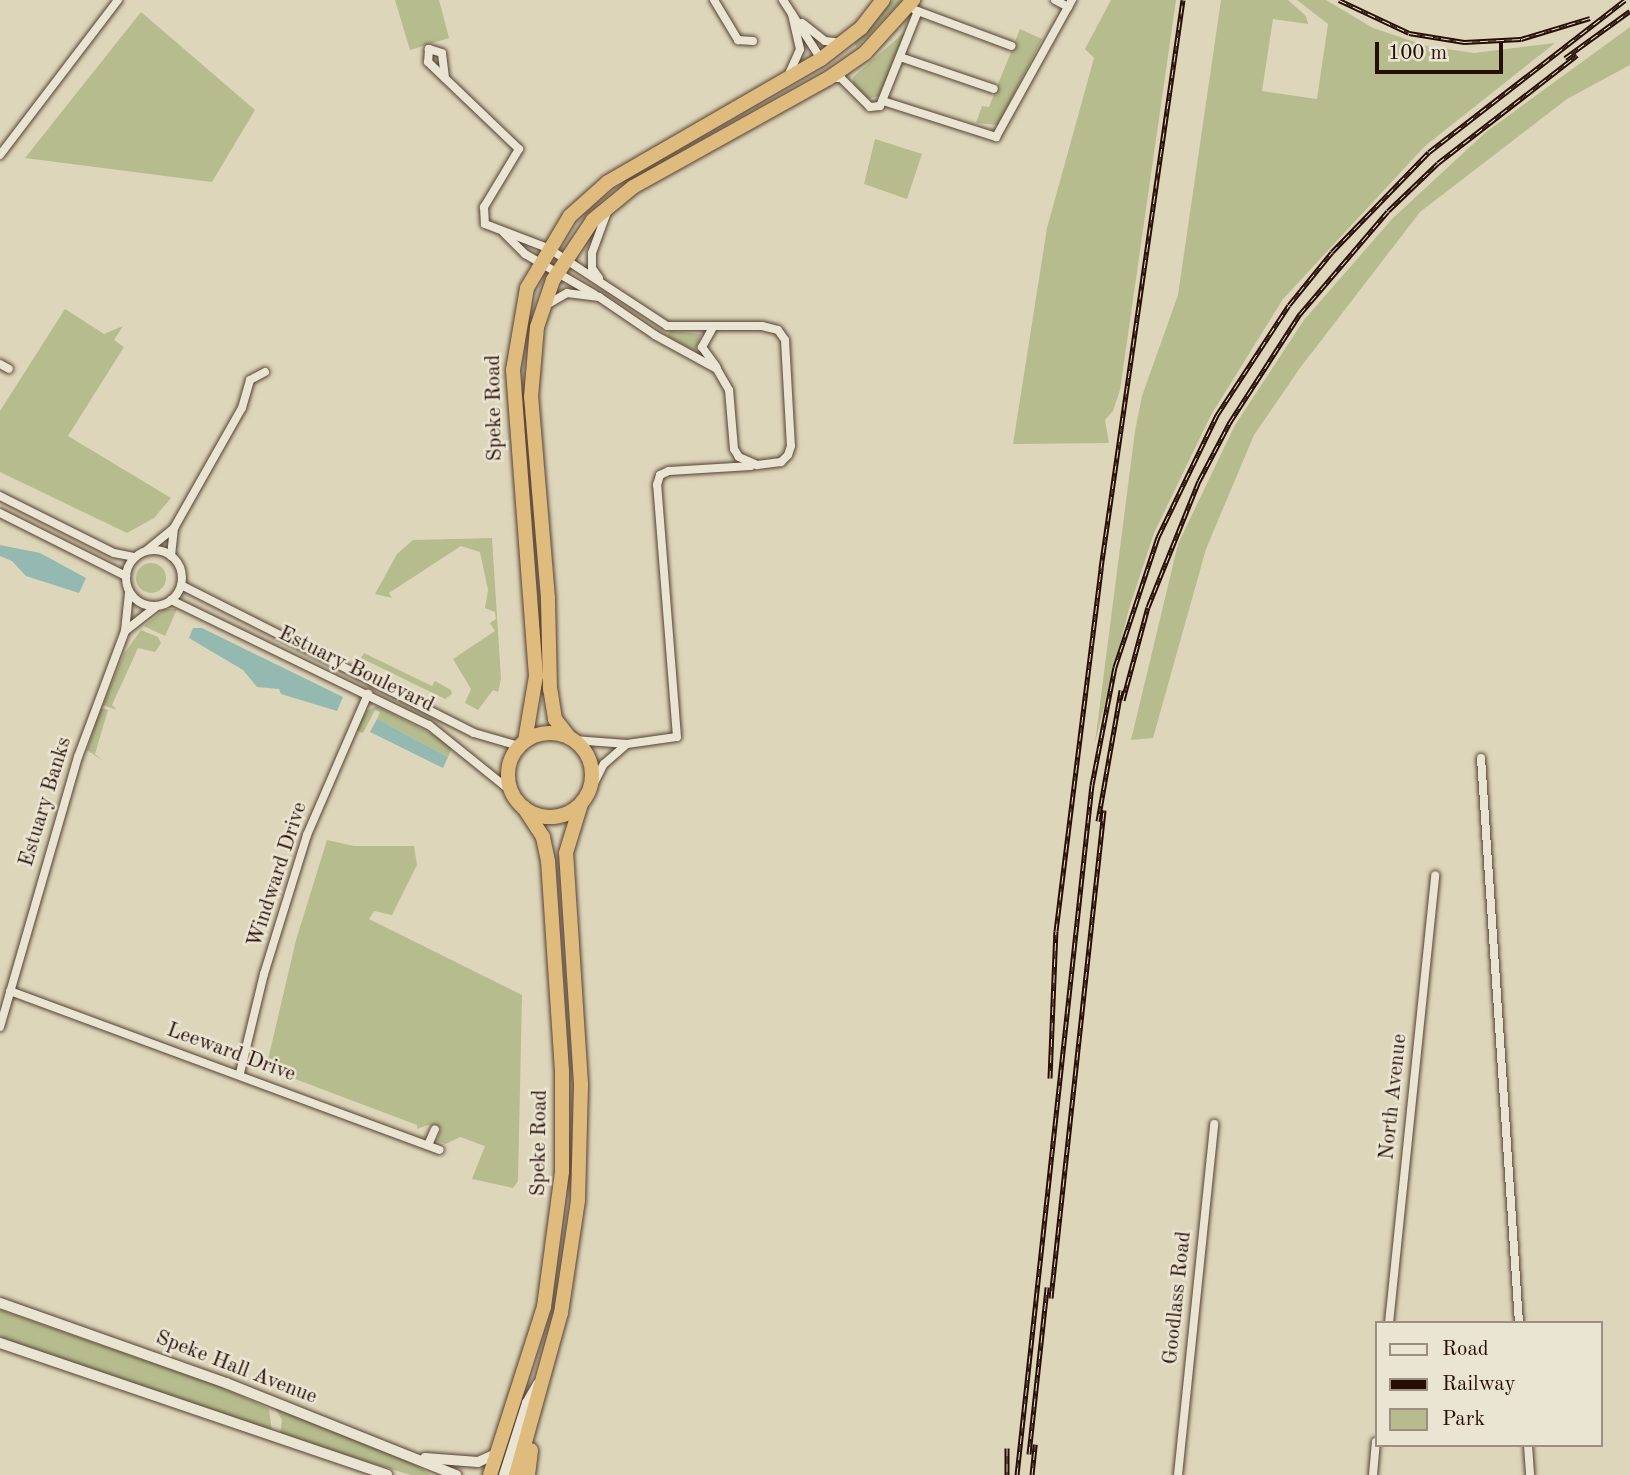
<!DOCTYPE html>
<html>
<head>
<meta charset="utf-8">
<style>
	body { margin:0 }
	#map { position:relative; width:1630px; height:1475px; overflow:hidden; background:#ded6bb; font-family:"Old Standard TT",serif }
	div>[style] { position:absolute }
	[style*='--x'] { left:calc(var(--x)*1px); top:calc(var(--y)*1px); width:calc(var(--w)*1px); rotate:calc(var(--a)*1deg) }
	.green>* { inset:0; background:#b6bc8d }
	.round { border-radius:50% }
	.water>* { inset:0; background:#93b9b1 }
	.roads { filter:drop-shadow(0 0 2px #554032) drop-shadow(0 0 2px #554032) }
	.street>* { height:8px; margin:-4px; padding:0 4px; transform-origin:4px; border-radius:4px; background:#eae4d3 }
	.street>.ring { margin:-4px; padding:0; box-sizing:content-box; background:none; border:8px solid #eae4d3; border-radius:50% }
	.secondary>* { height:10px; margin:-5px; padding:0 5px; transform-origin:5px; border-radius:5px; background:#eae4d3 }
	.highway>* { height:14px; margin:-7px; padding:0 7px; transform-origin:7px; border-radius:7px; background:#dfbb7e }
	.highway>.ring { margin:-7px; padding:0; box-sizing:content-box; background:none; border:14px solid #dfbb7e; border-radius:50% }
	.rail>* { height:5px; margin-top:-2.5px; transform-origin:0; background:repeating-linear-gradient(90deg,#eae4d3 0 8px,#270e05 0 16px); box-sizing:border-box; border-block:2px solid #270e05 }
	span { translate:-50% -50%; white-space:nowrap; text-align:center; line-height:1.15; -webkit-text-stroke:5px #eae4d3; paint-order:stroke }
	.street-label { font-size:21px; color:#270e05 }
	.legend { position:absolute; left:1375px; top:1321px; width:228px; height:126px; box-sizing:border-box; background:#eae4d3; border:2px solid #9c8e81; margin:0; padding:9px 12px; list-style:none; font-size:21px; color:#270e05 }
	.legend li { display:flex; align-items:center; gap:14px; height:35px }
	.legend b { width:35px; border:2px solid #9c8e81 }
	.scale { position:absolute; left:1375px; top:42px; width:128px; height:32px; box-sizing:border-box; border:4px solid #270e05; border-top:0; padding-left:9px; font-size:21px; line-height:24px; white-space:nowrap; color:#270e05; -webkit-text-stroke:5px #eae4d3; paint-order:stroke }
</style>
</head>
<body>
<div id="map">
	<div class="green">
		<div style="clip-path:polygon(395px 0,439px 0,449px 38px,410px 50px)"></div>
		<div style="clip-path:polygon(893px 0,902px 0,857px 47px,854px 43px)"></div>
		<div style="clip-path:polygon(1111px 0,1176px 0,1120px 390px,1113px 411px,1105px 420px,1109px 443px,1013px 444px,1047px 228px,1094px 58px,1085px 49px)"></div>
		<div style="clip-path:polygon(1221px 0,1288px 0,1306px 16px,1308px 24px,1273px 19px,1262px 91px,1317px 99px,1328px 24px,1297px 0,1326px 0,1373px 28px,1427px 46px,1474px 53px,1555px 43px,1425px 146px,1283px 299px,1211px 415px,1154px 533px,1129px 609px,1095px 743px,1135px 431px,1142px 396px,1178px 295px)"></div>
		<div style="clip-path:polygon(141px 12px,255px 110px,212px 182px,25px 158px)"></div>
		<div style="clip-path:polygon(1630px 27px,1630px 65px,1567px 99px,1420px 212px,1300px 368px,1254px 435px,1206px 549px,1153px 738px,1131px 740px,1178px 544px,1235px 425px,1304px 320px,1392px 219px,1486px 132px)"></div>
		<div style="clip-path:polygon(1020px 29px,1042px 39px,998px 125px,976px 123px,982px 106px,989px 107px)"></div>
		<div style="clip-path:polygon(906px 31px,880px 96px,866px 99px,854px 86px,853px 77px)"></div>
		<div style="clip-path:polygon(875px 139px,922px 154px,907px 199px,864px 184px)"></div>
		<div style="clip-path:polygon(65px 309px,104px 334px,123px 326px,114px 340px,124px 347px,68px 436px,171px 498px,154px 518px,127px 533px,0 472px,0 411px)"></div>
		<div style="clip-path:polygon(670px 331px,701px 334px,695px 351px,667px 336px)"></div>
		<div style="clip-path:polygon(492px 538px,501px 679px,498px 692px,493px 690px,478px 710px,465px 703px,471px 689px,453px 659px,495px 631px,490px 623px,496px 619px,495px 612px,485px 608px,488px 590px,480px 552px,461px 546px,389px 593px,392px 598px,375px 594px,397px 554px,413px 540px)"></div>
		<div class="round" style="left:136px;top:563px;width:30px;height:30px"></div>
		<div style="clip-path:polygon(177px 609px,165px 636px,144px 626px,164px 609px)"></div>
		<div style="clip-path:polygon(141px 630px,158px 637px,161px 643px,155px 652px,138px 648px,112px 705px,117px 710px,103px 705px,124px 654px)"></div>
		<div style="clip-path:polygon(364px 653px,432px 686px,435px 681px,451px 690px,452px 694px,445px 699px,361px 658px)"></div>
		<div style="clip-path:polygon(377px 706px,439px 738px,452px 748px,448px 757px,377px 719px,380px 712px,375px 710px,363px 733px,356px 730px,366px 711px)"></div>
		<div style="clip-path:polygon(101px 708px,108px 710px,95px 754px,103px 761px,87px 750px)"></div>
		<div style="clip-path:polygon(327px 840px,354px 846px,414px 846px,417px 865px,392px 915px,374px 911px,369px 919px,522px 995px,518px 1181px,513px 1188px,472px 1179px,485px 1146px,460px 1137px,446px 1144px,437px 1141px,441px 1129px,428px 1125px,417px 1129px,417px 1125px,266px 1068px,296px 940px)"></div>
		<div style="clip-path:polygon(0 1310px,216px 1385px,269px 1409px,272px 1433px,0 1337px)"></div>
		<div style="clip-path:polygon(275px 1408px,391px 1449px,431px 1475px,411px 1475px,280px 1435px,282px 1420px)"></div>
	</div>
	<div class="water">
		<div style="clip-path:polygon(0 545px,40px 553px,86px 578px,79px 593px,26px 576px,12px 561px,0 556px)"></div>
		<div style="clip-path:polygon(193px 628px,202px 628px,343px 697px,337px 711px,281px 694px,279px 689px,257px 687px,243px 670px,189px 638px)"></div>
		<div style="clip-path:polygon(377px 719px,448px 757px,443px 768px,370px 732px)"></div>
	</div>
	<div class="roads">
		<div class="street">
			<div style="--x:714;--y:0;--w:47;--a:59"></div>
			<div style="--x:738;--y:40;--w:15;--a:4"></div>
			<div style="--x:783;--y:0;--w:70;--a:57.2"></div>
			<div style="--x:1055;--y:0;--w:15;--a:28"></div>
			<div style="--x:915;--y:10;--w:103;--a:20.4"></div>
			<div style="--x:802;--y:23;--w:29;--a:38"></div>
			<div style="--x:825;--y:41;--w:17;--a:7"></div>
			<div style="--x:900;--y:57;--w:99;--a:18.8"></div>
			<div style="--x:789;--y:74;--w:27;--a:-66"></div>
			<div style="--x:800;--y:49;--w:36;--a:-103"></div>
			<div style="--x:445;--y:78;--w:25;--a:-97"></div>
			<div style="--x:442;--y:53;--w:14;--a:-163"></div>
			<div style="--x:429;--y:49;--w:13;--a:94"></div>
			<div style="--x:428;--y:62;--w:126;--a:43.7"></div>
			<div style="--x:519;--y:149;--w:68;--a:121.1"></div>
			<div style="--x:484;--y:207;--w:17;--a:87"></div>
			<div style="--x:485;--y:224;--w:67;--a:20.9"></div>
			<div style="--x:548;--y:248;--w:142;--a:33.2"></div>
			<div style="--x:667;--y:326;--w:95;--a:0"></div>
			<div style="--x:762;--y:326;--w:16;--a:14"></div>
			<div style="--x:778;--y:330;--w:12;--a:55"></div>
			<div style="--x:785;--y:340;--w:106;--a:86.8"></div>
			<div style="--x:791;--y:446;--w:9;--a:108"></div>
			<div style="--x:788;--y:455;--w:10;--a:135"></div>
			<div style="--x:781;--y:462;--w:24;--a:173"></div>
			<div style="--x:757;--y:465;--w:20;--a:-156"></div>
			<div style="--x:739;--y:457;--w:9;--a:-122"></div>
			<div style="--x:734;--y:449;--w:59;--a:-94.8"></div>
			<div style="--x:729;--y:390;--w:24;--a:-120"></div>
			<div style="--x:717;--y:369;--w:71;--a:-151.3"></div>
			<div style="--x:655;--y:335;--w:68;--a:-145.8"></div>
			<div style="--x:599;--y:297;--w:32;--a:-173"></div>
			<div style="--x:567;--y:293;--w:22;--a:150"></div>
			<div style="--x:833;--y:78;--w:8;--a:0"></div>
			<div style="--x:841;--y:78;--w:41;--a:45"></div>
			<div style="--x:870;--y:107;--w:10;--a:-6"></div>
			<div style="--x:880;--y:106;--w:102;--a:-68.2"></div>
			<div style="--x:883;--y:101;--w:119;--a:17.7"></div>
			<div style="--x:996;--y:137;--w:157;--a:-61"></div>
			<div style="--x:0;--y:155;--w:195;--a:-52.7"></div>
			<div style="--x:504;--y:233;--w:30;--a:45"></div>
			<div style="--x:525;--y:254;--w:80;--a:30.1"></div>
			<div style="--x:599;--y:278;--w:12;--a:-125"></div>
			<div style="--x:592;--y:268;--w:15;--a:-90"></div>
			<div style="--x:592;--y:253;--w:44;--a:-69.9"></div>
			<div style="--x:712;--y:329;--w:21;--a:119"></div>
			<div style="--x:702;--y:347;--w:24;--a:54"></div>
			<div style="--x:0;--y:364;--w:10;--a:29"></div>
			<div style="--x:0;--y:496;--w:127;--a:26.6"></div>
			<div style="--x:114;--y:553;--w:20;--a:11"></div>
			<div style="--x:0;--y:513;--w:141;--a:26.6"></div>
			<div class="ring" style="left:126px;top:550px;width:48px;height:48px"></div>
			<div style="--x:147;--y:550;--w:35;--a:-39"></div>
			<div style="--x:174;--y:528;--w:138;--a:-60.5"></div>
			<div style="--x:242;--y:408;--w:29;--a:-74"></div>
			<div style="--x:250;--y:380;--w:17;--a:-28"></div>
			<div style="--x:171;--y:556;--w:28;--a:-84"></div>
			<div style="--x:181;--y:585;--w:328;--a:26.8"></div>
			<div style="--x:474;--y:733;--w:47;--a:16.1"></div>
			<div style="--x:171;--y:600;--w:287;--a:25.9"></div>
			<div style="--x:429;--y:725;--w:107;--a:38.9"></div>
			<div style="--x:125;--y:631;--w:39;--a:-38"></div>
			<div style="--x:574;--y:740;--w:53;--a:4.3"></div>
			<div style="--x:627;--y:744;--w:50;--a:-8"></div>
			<div style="--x:677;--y:737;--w:253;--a:-94.5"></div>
			<div style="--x:657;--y:485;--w:10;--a:-73"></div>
			<div style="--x:660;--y:475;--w:10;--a:-24"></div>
			<div style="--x:669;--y:471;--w:82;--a:-3.5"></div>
			<div style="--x:1481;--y:758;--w:566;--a:86.15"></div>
			<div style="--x:590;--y:791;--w:30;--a:-63"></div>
			<div style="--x:604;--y:764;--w:30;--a:-41"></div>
			<div style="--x:10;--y:991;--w:458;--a:20.3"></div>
			<div style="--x:0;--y:1027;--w:281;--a:-73.9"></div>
			<div style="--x:78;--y:757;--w:134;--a:-69.5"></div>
			<div style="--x:125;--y:631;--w:39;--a:-84"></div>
			<div style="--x:240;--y:1073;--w:102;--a:-76.4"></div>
			<div style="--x:264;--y:974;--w:145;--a:-72.8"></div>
			<div style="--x:307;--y:835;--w:154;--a:-66.6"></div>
			<div style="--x:428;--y:1145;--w:17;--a:-66"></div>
			<div style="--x:1389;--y:1323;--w:450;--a:-84.1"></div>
			<div style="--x:1528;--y:1445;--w:30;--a:86"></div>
			<div style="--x:1178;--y:1475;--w:353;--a:-84.1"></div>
			<div style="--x:1373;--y:1475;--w:33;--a:-85"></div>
		</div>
		<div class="secondary">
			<div style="--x:0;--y:1303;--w:240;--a:19.5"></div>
			<div style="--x:226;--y:1383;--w:248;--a:21.8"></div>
			<div style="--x:0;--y:1343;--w:409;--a:18.8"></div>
			<div style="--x:425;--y:1458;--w:53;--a:4.3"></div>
			<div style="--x:478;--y:1462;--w:22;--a:-24"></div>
			<div style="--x:504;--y:1475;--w:76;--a:-72.3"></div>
			<div style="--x:527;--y:1403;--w:22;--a:-60"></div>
		</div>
		<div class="highway">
			<div class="ring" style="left:508px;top:733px;width:70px;height:70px"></div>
			<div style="--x:569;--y:737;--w:23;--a:-128"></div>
			<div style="--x:555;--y:719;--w:30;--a:-99"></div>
			<div style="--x:550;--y:689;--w:91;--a:-91.3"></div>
			<div style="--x:548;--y:598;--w:202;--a:-94.8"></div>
			<div style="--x:531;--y:397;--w:70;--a:-85.1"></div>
			<div style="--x:537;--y:327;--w:50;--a:-71.2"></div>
			<div style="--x:553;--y:280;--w:72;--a:-56.3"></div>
			<div style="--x:593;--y:220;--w:52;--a:-39.5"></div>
			<div style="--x:633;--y:187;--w:224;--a:-29.1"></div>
			<div style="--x:829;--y:78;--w:44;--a:-34.8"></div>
			<div style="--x:865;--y:53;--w:72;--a:-47.8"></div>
			<div style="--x:525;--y:741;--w:66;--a:-80.4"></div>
			<div style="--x:536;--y:676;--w:307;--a:-94.3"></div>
			<div style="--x:513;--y:370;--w:83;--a:-80.3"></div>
			<div style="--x:527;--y:288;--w:84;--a:-59.2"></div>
			<div style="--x:570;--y:216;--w:51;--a:-41.8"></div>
			<div style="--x:608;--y:182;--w:246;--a:-30"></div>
			<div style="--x:821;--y:59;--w:51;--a:-37.8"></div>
			<div style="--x:861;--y:28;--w:36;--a:-52"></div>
			<div style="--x:490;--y:1475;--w:176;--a:-72.2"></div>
			<div style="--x:544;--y:1307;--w:136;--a:-82.4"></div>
			<div style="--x:562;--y:1172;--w:101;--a:-90"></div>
			<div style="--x:562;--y:1071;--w:210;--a:-93.8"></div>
			<div style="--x:548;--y:861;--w:25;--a:-102"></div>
			<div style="--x:543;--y:837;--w:35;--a:-123"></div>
			<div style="--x:516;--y:1475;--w:168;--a:-74.5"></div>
			<div style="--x:561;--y:1313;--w:114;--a:-81.4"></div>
			<div style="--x:578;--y:1200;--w:116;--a:-88.5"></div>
			<div style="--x:581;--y:1084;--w:231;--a:-93.7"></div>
			<div style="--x:566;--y:853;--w:51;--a:-73"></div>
			<div style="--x:528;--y:1475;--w:25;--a:-83"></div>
		</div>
	</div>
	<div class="rail">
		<div style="--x:1339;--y:0;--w:77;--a:25.2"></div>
		<div style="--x:1409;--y:33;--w:56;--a:9.3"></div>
		<div style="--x:1464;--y:42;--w:57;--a:-3"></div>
		<div style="--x:1521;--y:39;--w:72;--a:-16.9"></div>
		<div style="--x:1565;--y:58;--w:80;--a:-35.9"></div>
		<div style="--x:1123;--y:700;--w:96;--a:-75"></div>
		<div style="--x:1148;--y:607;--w:136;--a:-68"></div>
		<div style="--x:1199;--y:481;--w:67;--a:-62.3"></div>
		<div style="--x:1230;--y:422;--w:129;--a:-57.1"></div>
		<div style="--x:1300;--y:314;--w:135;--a:-49.5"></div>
		<div style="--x:1388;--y:211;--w:69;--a:-43.8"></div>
		<div style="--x:1438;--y:163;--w:176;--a:-37.8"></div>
		<div style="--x:1098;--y:821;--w:133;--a:-80"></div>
		<div style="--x:1050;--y:1078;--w:147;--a:-87.7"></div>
		<div style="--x:1056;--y:931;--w:366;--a:-82.9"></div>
		<div style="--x:1101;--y:568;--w:574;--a:-81.79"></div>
		<div style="--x:1051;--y:1298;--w:491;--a:-83.8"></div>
		<div style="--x:1007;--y:1448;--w:27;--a:90"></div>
		<div style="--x:1029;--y:1454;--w:168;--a:-83.8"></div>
		<div style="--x:1017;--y:1475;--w:694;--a:-83.8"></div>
		<div style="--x:1092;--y:785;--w:120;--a:-79"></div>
		<div style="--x:1115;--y:667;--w:137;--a:-71.7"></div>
		<div style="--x:1158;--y:537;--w:136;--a:-64.2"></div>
		<div style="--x:1217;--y:415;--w:131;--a:-56.8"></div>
		<div style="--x:1289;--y:305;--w:68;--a:-50.9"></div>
		<div style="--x:1332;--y:252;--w:139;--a:-45.9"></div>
		<div style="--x:1429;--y:152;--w:248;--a:-37.8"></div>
		<div style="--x:1032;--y:1475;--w:31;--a:-84"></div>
	</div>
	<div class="street-label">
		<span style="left:495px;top:408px;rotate:-91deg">Speke Road</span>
		<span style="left:356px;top:670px;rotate:26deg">Estuary Boulevard</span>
		<span style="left:46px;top:802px;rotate:-73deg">Estuary Banks</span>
		<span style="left:278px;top:875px;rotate:-72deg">Windward Drive</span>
		<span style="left:231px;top:1053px;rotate:20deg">Leeward Drive</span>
		<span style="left:1394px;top:1097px;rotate:-84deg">North Avenue</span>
		<span style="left:540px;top:1143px;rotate:-89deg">Speke Road</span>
		<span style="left:1178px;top:1298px;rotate:-84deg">Goodlass Road</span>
		<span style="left:236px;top:1368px;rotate:21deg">Speke Hall Avenue</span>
	</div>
	<ul class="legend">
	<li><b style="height:9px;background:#eae4d3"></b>Road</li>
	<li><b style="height:9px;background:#270e05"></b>Railway</li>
	<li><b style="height:19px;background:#b6bc8d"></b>Park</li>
	</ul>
	<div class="scale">100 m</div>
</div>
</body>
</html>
